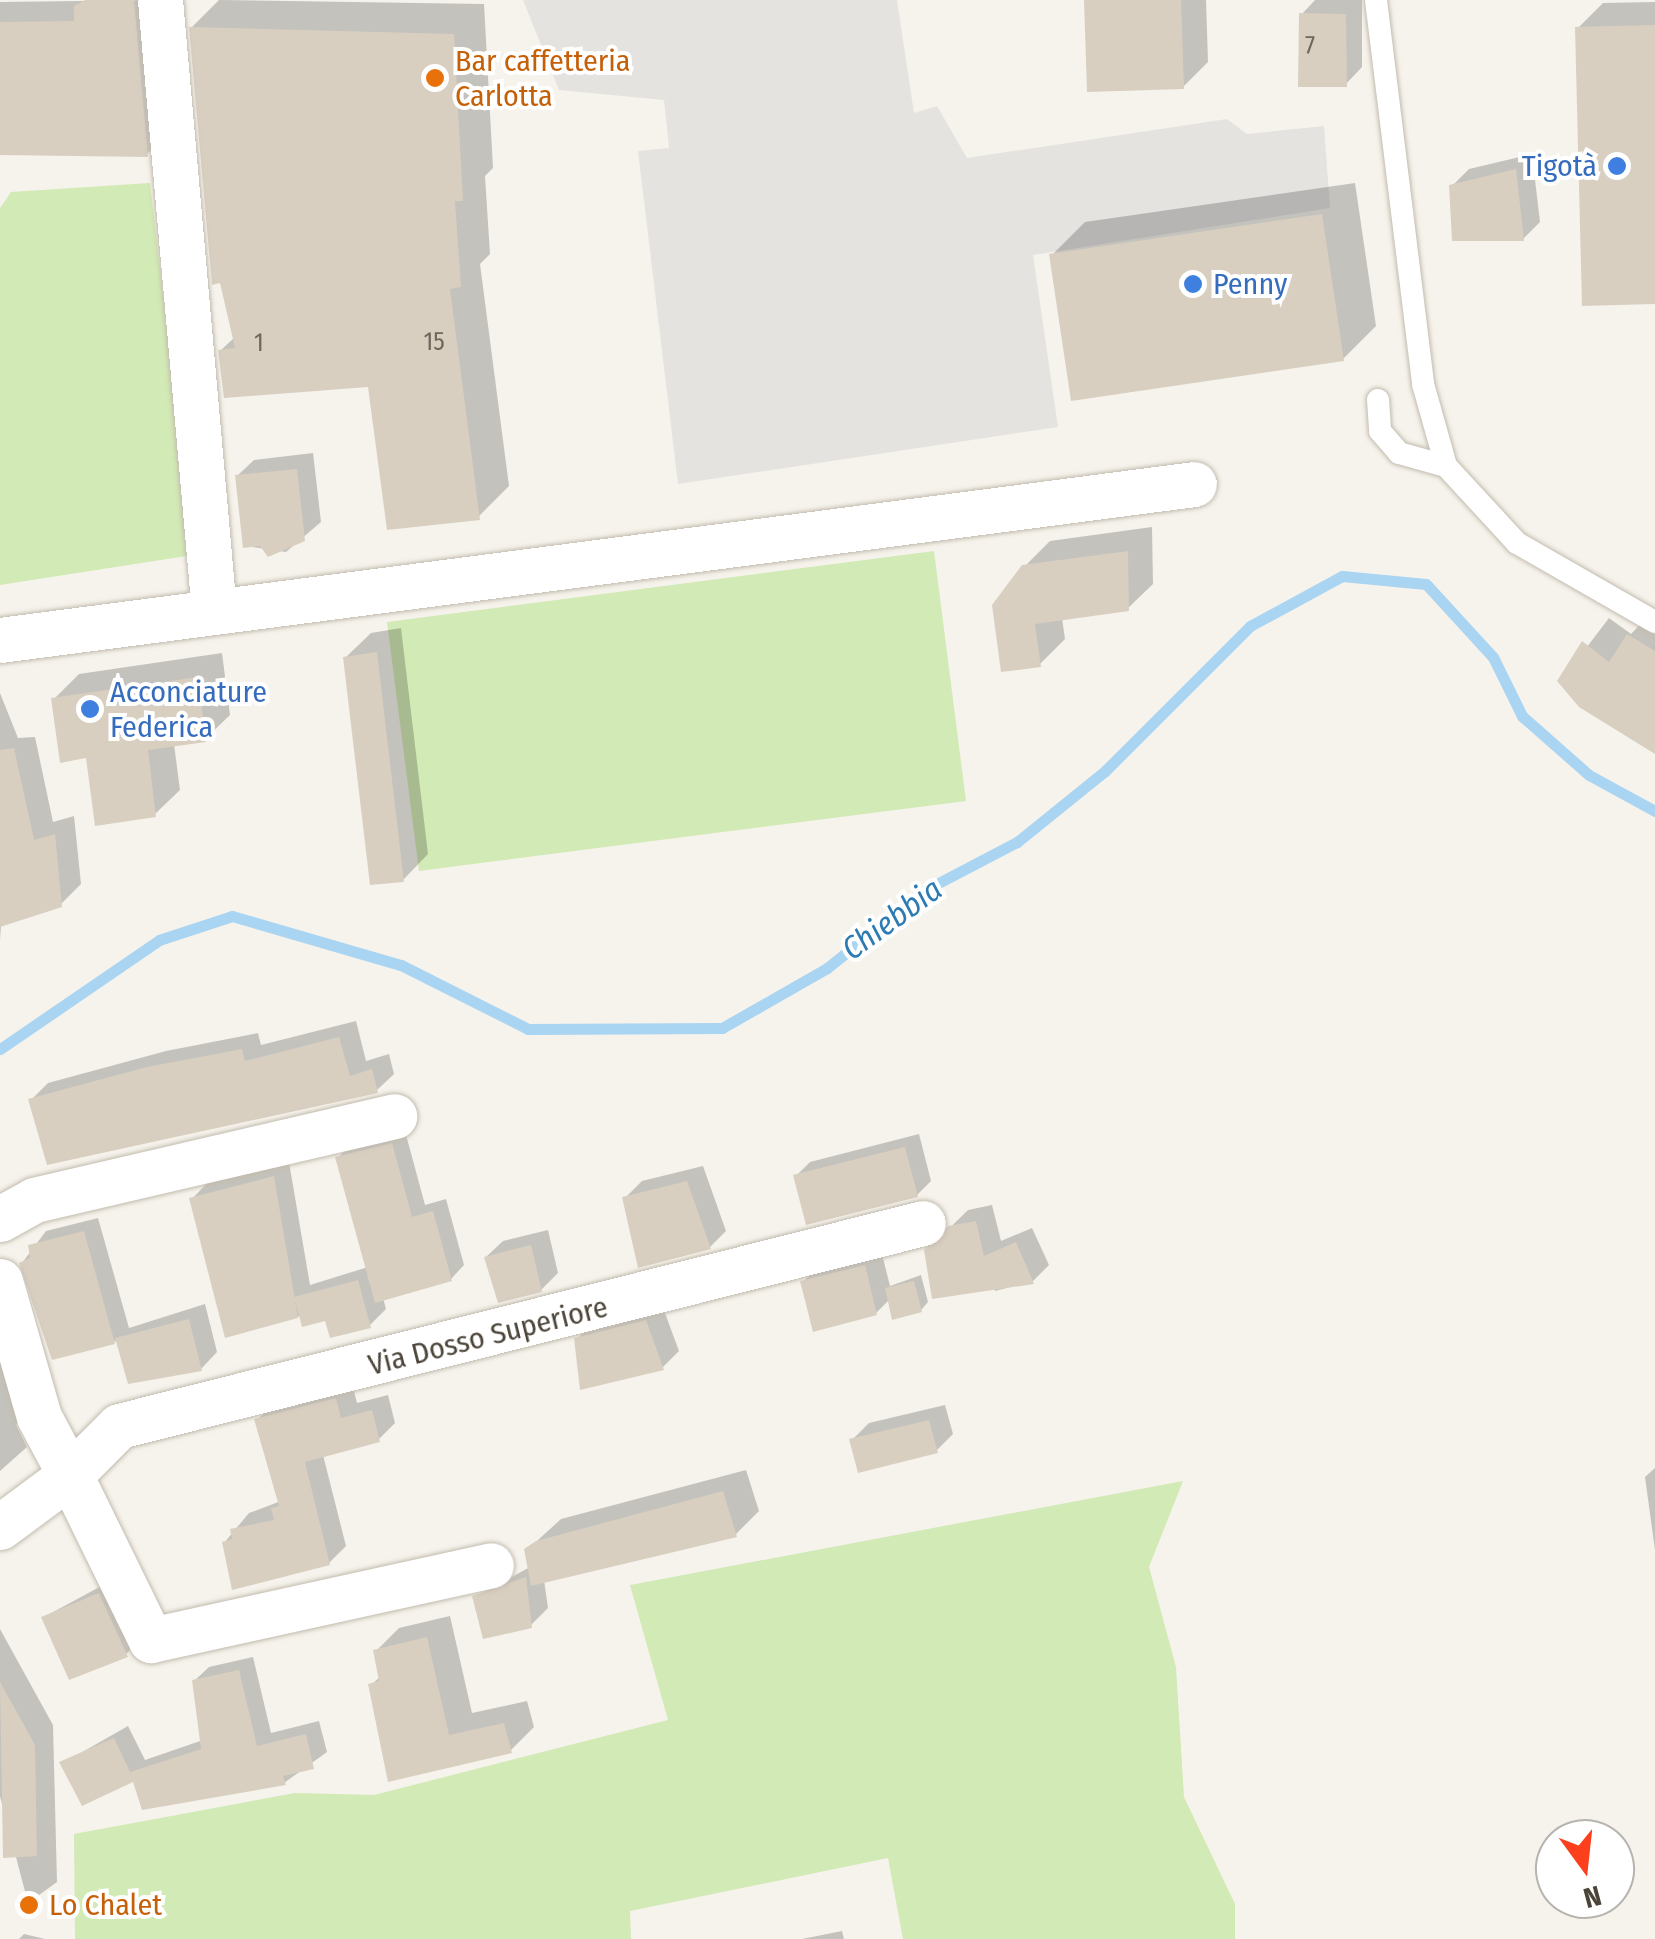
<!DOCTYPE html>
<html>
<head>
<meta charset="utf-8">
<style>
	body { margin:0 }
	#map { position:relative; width:1655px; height:1939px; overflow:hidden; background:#f6f3ec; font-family:"Fira Sans Condensed",sans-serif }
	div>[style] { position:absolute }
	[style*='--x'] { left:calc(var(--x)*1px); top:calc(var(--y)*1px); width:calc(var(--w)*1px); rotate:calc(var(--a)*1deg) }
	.green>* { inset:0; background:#d2eab5 }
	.parking>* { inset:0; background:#e5e3e0 }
	.shadow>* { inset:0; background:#0003 }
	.stream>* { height:11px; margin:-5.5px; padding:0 5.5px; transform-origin:5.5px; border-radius:5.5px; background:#a9d4f2 }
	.building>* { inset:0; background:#d8cfc1 }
	.roads { filter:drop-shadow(0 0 2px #c2bbae) drop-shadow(0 0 2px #c2bbae) }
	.lane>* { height:22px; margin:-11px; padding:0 11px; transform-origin:11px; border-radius:11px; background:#fff }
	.street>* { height:45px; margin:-22.5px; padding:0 22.5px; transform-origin:22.5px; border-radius:22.5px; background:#fff }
	.dots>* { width:28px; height:28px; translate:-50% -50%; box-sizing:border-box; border:5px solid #fff; border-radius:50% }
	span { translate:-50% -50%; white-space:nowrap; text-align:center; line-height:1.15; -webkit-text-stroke:8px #fff; paint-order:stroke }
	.number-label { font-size:25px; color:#6e675b }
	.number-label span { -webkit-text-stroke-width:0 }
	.food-label { font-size:30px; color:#c56008 }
	.left { translate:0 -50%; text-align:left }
	.shop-label { font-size:30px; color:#366cbe }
	.right { translate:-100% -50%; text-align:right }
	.street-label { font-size:30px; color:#4b4439 }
	.water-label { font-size:32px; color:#2e7ab2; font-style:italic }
	.north { position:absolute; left:1535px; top:1819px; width:100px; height:100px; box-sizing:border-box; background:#fff; border:2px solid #b7b4b0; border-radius:50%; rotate:165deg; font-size:28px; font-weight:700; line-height:40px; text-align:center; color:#4b4439 }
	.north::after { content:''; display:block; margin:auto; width:35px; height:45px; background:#fc3f1d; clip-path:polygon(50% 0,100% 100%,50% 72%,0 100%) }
</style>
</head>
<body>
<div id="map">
	<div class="green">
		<div style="clip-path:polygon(150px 183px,193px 555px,0 585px,0 208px,11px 192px)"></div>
		<div style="clip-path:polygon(934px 551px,966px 801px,419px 871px,387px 622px)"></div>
		<div style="clip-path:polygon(1183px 1481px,1149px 1567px,1176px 1667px,1184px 1797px,1235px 1904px,1235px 1939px,903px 1939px,888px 1858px,630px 1911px,631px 1939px,75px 1939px,74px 1834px,295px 1793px,374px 1795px,668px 1720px,630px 1585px)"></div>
	</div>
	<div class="parking">
		<div style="clip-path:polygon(523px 0,897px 0,914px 113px,937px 106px,967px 158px,1227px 119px,1247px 134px,1324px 126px,1330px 208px,1033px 255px,1058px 427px,678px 484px,638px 151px,669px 148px,664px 100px,559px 90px)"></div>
	</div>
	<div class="shadow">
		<div style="clip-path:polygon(157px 0,167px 134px,146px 155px,0 153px,0 2px)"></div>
		<div style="clip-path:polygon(219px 0,484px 4px,493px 168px,485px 176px,490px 254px,480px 264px,509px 486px,478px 517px,370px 384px,220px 351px,235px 337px,191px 28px)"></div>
		<div style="clip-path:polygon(1088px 0,1206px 0,1208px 62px,1183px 87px)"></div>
		<div style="clip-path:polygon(1315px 0,1362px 0,1362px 67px,1346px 84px,1302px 14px)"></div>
		<div style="clip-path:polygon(1655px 2px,1655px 302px,1578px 28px,1603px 3px)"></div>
		<div style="clip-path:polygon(1532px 154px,1540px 222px,1523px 239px,1452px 186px,1469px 169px)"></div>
		<div style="clip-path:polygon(1355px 183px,1376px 326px,1343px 359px,1052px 255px,1085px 222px)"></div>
		<div style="clip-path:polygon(313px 453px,321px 522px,286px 552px,245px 546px,237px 476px,254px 460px)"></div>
		<div style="clip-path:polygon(1152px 527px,1153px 584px,1127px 609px,1062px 618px,1065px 639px,1039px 665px,1024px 567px,1050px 541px)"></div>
		<div style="clip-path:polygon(1654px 610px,1655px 611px,1655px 751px,1561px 681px,1609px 618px,1631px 634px)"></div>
		<div style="clip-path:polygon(401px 628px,428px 854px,403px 880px,345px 658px,371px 633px)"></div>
		<div style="clip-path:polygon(222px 653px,230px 715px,204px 740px,174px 744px,180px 790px,154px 815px,54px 699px,79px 674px)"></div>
		<div style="clip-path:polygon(0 693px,18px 738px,35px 737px,53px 822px,74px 816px,81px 884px,61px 904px,1px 925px,0 941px)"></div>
		<div style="clip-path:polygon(356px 1021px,366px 1061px,389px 1054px,394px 1074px,377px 1090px,31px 1100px,48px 1083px,166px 1051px,258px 1033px,261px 1045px)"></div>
		<div style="clip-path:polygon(405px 1131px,425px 1205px,446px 1199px,464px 1265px,451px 1279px,383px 1298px,386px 1309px,370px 1325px,296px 1316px,192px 1199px,207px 1183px,289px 1162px,310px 1285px,368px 1267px,338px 1158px,351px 1144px)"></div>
		<div style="clip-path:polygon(919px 1134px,931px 1181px,917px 1195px,796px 1176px,810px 1162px)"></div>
		<div style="clip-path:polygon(703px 1166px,726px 1231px,710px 1247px,625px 1198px,642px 1181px)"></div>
		<div style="clip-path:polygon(992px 1205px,1001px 1241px,1032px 1228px,1049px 1265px,1033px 1281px,995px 1291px,993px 1280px,926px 1251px,968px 1210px)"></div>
		<div style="clip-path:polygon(98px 1218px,129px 1328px,205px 1304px,217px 1352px,201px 1369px,114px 1341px,22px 1263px,46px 1231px)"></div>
		<div style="clip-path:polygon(548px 1230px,558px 1273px,541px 1290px,486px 1257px,503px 1241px)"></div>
		<div style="clip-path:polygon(881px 1250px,890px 1286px,921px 1275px,928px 1302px,921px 1310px,890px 1299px,876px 1313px,803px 1282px,819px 1265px)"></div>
		<div style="clip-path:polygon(662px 1305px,679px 1351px,662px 1368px,577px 1339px,594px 1322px)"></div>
		<div style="clip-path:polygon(0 1353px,31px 1410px,16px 1425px,27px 1447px,0 1471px)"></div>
		<div style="clip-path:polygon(352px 1383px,357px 1403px,388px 1395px,395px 1423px,378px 1440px,323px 1455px,346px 1546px,329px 1563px,224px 1543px,249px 1513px,281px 1501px,257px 1420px,274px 1403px)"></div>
		<div style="clip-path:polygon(945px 1405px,953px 1434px,936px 1451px,852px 1440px,869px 1423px)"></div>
		<div style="clip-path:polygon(1655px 1468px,1655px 1550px,1645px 1477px)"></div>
		<div style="clip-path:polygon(746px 1470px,759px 1511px,736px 1534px,544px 1580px,548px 1608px,531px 1625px,475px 1597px,530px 1567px,527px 1550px,561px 1519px)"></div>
		<div style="clip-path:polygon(116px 1578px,143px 1638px,126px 1654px,44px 1617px)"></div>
		<div style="clip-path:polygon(450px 1616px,472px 1713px,527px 1701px,534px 1727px,510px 1751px,390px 1778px,371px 1685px,381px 1676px,376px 1651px,399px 1628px)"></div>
		<div style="clip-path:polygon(0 1629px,53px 1725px,57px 1882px,28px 1903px,0 1796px)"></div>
		<div style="clip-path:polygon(253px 1657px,271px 1733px,319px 1721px,327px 1752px,284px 1783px,135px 1779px,63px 1763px,128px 1726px,145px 1760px,203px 1740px,194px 1681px,209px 1667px)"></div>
		<div style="clip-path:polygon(842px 1931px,844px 1939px,802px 1939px)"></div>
		<div style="clip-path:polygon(24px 1934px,45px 1939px,19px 1939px)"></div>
	</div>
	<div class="stream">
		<div style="--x:0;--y:1049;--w:193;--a:-34.4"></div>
		<div style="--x:159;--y:940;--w:77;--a:-18.2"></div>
		<div style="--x:232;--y:916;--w:176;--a:16.2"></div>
		<div style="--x:401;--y:965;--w:142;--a:26.7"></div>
		<div style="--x:528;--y:1029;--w:194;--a:-0.3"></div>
		<div style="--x:722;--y:1028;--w:121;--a:-29.7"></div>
		<div style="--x:827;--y:968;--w:125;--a:-38.5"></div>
		<div style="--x:925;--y:890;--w:104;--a:-27.6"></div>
		<div style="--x:1017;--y:842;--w:113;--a:-38.9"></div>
		<div style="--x:1105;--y:771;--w:205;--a:-45"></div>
		<div style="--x:1250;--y:626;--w:105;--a:-28.5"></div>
		<div style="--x:1342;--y:576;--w:84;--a:5.4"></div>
		<div style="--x:1426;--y:584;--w:99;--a:47.5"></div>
		<div style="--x:1493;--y:657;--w:66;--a:63.8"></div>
		<div style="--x:1522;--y:716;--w:89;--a:41.4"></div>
		<div style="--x:1589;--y:775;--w:75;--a:28.6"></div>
	</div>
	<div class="building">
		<div style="clip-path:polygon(85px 0,134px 0,148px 157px,0 155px,0 22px,74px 21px,74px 6px)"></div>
		<div style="clip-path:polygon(1084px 0,1181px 0,1184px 89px,1087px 92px)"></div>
		<div style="clip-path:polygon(1299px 13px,1346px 14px,1347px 87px,1298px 87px)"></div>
		<div style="clip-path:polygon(1655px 25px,1655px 304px,1582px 306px,1575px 27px)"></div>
		<div style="clip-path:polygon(189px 27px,454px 34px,463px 201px,455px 201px,461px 287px,450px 289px,480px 520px,387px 530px,368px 387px,224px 398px,218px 350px,235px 348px,220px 283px,212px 285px)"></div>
		<div style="clip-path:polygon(1516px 169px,1524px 241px,1452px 241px,1449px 185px)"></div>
		<div style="clip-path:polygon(1322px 214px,1344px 361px,1071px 401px,1049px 254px)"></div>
		<div style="clip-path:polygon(297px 469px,305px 541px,268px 557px,260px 546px,243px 548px,235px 475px)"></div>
		<div style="clip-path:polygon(1128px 551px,1129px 611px,1035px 624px,1041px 667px,1001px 672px,992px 605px,1022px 565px)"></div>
		<div style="clip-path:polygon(1627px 634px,1655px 651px,1655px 754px,1579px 707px,1557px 681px,1582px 641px,1609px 662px)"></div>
		<div style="clip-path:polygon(377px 652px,404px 882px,370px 885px,343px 657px)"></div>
		<div style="clip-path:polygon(198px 677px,206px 742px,148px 750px,156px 817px,95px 826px,86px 758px,60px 763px,51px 698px)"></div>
		<div style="clip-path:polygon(14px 748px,34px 840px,55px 834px,62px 907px,0 927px,0 750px)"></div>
		<div style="clip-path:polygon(339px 1037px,350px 1076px,372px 1069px,378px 1093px,47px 1165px,28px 1099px,147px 1067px,242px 1049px,245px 1061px)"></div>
		<div style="clip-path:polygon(392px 1143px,412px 1217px,433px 1211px,452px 1281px,375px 1303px,335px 1157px)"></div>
		<div style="clip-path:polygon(905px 1147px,918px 1197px,806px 1225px,793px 1175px)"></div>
		<div style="clip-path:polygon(274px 1176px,298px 1318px,225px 1338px,189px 1198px)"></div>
		<div style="clip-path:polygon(687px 1181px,711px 1249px,638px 1268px,622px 1197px)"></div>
		<div style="clip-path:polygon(976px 1221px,984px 1256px,1016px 1242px,1034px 1284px,932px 1299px,924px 1250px,948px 1226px)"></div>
		<div style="clip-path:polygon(84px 1231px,115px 1344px,52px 1360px,19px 1263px,30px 1258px,28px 1245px)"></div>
		<div style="clip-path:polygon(531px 1245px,542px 1292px,498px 1303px,484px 1257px)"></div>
		<div style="clip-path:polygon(865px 1265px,877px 1315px,813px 1332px,800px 1281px)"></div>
		<div style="clip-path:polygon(358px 1280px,371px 1328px,330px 1338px,325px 1321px,302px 1327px,294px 1297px)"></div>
		<div style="clip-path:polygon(914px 1281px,922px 1312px,892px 1320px,885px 1288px)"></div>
		<div style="clip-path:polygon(189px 1319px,202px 1371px,128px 1384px,115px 1338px)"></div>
		<div style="clip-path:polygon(646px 1320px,664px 1370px,580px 1390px,574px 1338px)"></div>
		<div style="clip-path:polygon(336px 1398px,341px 1418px,372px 1410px,380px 1442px,305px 1462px,330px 1565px,232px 1590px,222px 1542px,232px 1539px,230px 1529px,274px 1520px,271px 1508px,279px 1506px,254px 1419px)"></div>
		<div style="clip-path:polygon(929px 1420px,938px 1453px,858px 1473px,849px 1439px)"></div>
		<div style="clip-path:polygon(723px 1491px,737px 1537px,531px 1586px,524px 1549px,536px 1541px)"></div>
		<div style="clip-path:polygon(526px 1577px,532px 1628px,483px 1639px,472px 1596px)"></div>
		<div style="clip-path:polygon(99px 1593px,128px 1657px,69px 1680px,41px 1617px)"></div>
		<div style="clip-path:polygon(427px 1637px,449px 1735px,504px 1723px,512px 1753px,388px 1782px,368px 1684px,379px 1681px,373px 1650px)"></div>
		<div style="clip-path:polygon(239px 1670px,257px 1746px,306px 1734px,314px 1769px,283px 1776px,286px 1785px,142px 1810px,133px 1782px,82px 1806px,59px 1762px,114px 1738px,130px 1772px,201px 1749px,192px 1680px)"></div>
		<div style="clip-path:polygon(0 1682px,35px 1745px,37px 1856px,3px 1858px)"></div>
	</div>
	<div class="roads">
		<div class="lane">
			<div style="--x:1376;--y:0;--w:387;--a:83"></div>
			<div style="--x:1423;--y:384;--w:85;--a:74.3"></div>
			<div style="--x:1446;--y:466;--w:105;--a:47.3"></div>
			<div style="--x:1517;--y:543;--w:159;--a:29.8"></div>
			<div style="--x:1378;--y:400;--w:31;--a:86"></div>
			<div style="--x:1380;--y:431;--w:29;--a:49"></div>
			<div style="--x:1399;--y:453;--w:49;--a:15.5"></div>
		</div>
		<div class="street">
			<div style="--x:160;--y:0;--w:614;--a:84.96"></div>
			<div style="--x:0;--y:640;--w:1204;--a:-7.44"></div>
			<div style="--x:0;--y:1219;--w:39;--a:-29"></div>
			<div style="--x:34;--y:1200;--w:370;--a:-13.1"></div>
			<div style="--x:0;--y:1281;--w:141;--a:74"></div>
			<div style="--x:39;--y:1417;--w:66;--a:61.9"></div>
			<div style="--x:70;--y:1475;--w:69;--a:-45"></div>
			<div style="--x:119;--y:1426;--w:829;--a:-14.17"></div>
			<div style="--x:0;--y:1527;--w:87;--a:-36.6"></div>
			<div style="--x:70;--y:1475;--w:184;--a:63.9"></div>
			<div style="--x:151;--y:1640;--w:348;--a:-12.4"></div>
		</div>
	</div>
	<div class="dots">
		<div style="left:435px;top:78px;background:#e8710a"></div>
		<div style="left:1617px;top:166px;background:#3f7fe0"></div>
		<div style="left:1193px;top:284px;background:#3f7fe0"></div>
		<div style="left:90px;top:709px;background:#3f7fe0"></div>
		<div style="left:29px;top:1905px;background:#e8710a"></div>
	</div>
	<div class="number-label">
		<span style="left:1310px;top:46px">7</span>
		<span style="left:434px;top:342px">15</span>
		<span style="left:259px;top:343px">1</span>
	</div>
	<div class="food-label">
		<span class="left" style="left:455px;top:78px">Bar caffetteria<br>Carlotta</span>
		<span class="left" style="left:49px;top:1905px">Lo Chalet</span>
	</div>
	<div class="shop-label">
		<span class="right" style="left:1597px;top:166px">Tigotà</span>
		<span class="left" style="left:1213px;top:284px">Penny</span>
		<span class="left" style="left:110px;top:709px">Acconciature<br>Federica</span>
	</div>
	<div class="street-label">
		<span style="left:488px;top:1336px;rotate:-14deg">Via Dosso Superiore</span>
	</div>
	<div class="water-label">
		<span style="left:892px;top:919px;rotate:-36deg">Chiebbia</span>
	</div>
	<div class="north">N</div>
</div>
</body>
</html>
